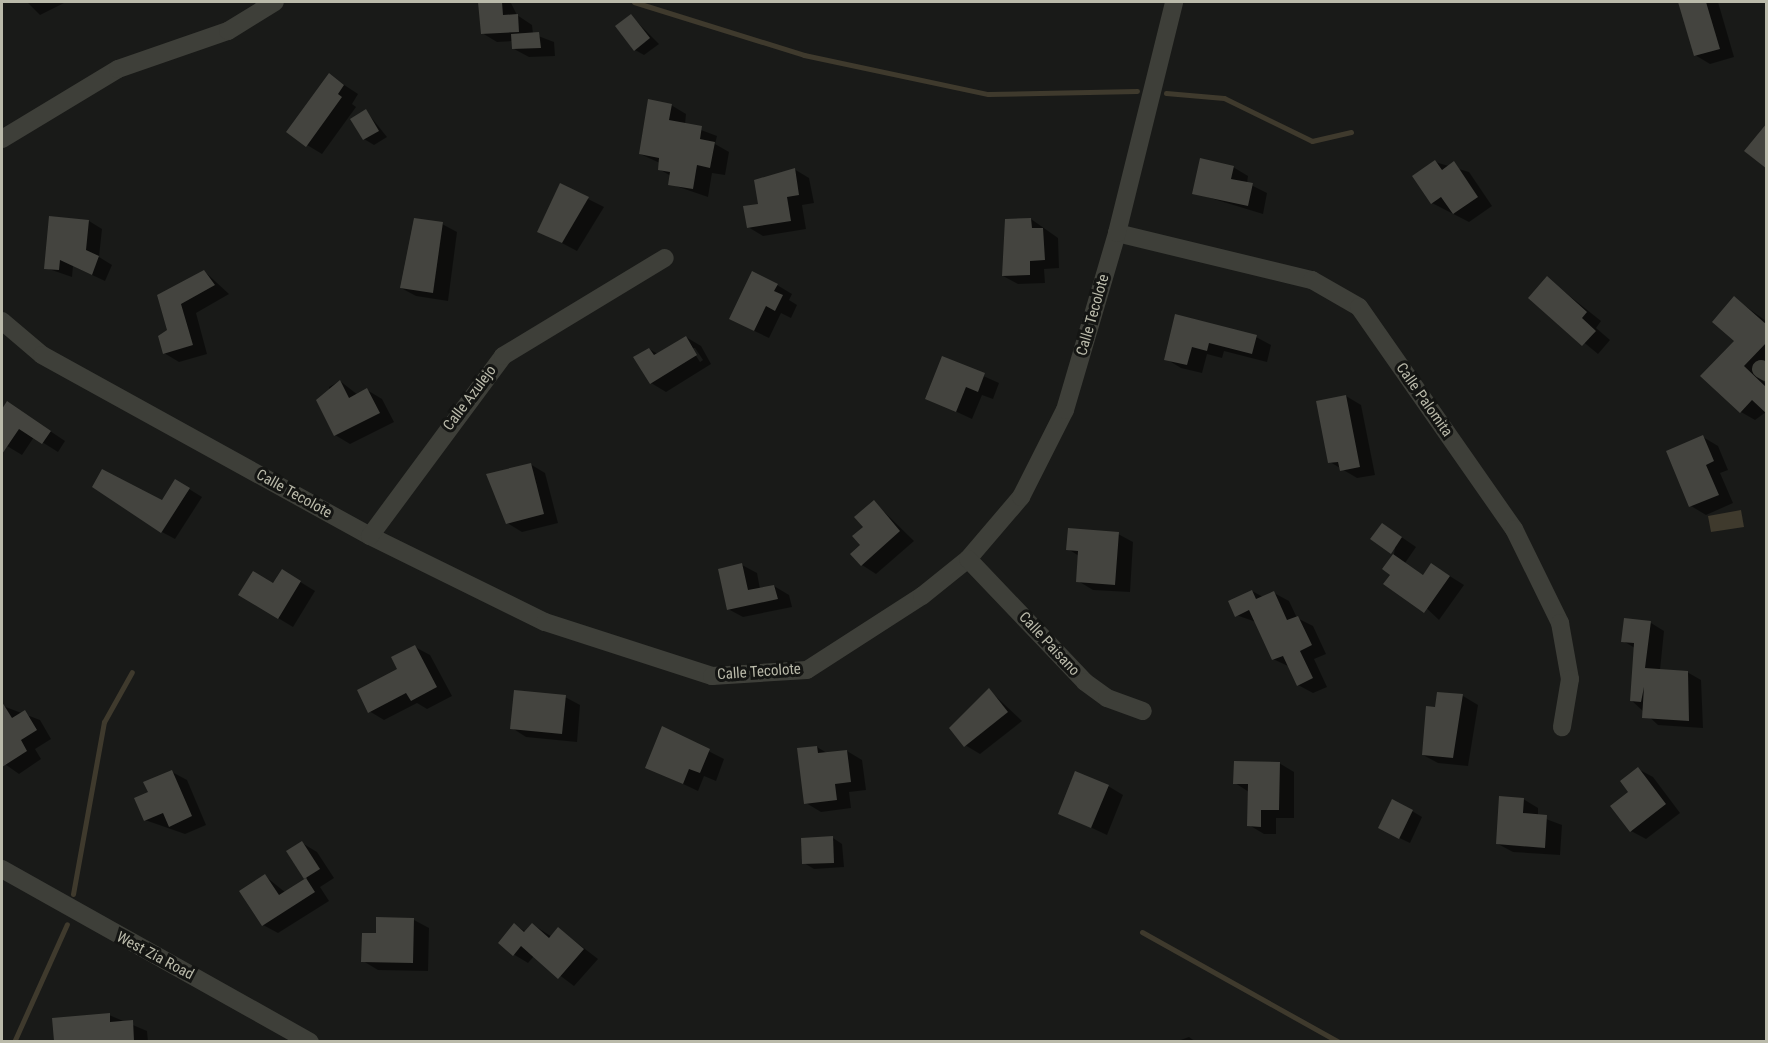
<!DOCTYPE html>
<html>
<head>
<meta charset="utf-8">
<style>
	body { margin:0 }
	#map { position:relative; width:1768px; height:1043px; overflow:hidden; background:#191a18; font-family:"Roboto Condensed",sans-serif }
	div>[style] { position:absolute }
	[style*='--x'] { left:calc(var(--x)*1px); top:calc(var(--y)*1px); width:calc(var(--w)*1px); rotate:calc(var(--a)*1deg) }
	.water>* { inset:0; background:#3f3a2d }
	.shadow>* { inset:0; background:#0007 }
	.stream>* { height:5px; margin:-2.5px; padding:0 2.5px; transform-origin:2.5px; border-radius:2.5px; background:#3f3a2d }
	.building>* { inset:0; background:#44443f }
	.minor>* { height:18px; margin:-9px; padding:0 9px; transform-origin:9px; border-radius:9px; background:#3e3f39 }
	span { translate:-50% -50%; white-space:nowrap; text-align:center; line-height:1.15; -webkit-text-stroke:6px #141513; paint-order:stroke }
	.street-label { font-size:15px; color:#babaaa }
	.frame { position:absolute; inset:0; border:3px solid #babaaa; pointer-events:none }
</style>
</head>
<body>
<div id="map">
	<div class="water">
		<div style="clip-path:polygon(1741px 510px,1744px 527px,1711px 532px,1708px 516px)"></div>
	</div>
	<div class="shadow">
		<div style="clip-path:polygon(27px 2px,66px 2px,40px 15px)"></div>
		<div style="clip-path:polygon(480px 2px,511px 3px,517px 15px,532px 25px,533px 34px,554px 42px,555px 56px,529px 57px,514px 49px,513px 41px,497px 42px,482px 33px)"></div>
		<div style="clip-path:polygon(1680px 2px,1718px 2px,1734px 57px,1710px 64px,1695px 55px)"></div>
		<div style="clip-path:polygon(631px 16px,659px 44px,644px 55px,635px 50px)"></div>
		<div style="clip-path:polygon(329px 75px,358px 94px,352px 104px,356px 107px,322px 154px,307px 145px)"></div>
		<div style="clip-path:polygon(671px 105px,686px 114px,685px 124px,717px 136px,715px 144px,729px 152px,725px 175px,712px 173px,708px 197px,670px 184px,671px 176px,659px 169px,660px 163px,640px 154px)"></div>
		<div style="clip-path:polygon(366px 111px,387px 137px,374px 145px,364px 139px)"></div>
		<div style="clip-path:polygon(1435px 162px,1469px 172px,1492px 206px,1469px 222px,1432px 203px)"></div>
		<div style="clip-path:polygon(1233px 167px,1248px 176px,1247px 183px,1267px 193px,1263px 214px,1194px 193px)"></div>
		<div style="clip-path:polygon(794px 169px,809px 178px,814px 203px,802px 205px,806px 229px,763px 236px,748px 227px,759px 205px)"></div>
		<div style="clip-path:polygon(560px 185px,604px 207px,577px 251px,539px 231px)"></div>
		<div style="clip-path:polygon(1031px 219px,1058px 238px,1059px 268px,1044px 269px,1045px 283px,1018px 284px,1003px 276px)"></div>
		<div style="clip-path:polygon(89px 221px,102px 229px,99px 257px,112px 265px,105px 281px,73px 266px,72px 277px,46px 268px)"></div>
		<div style="clip-path:polygon(442px 224px,457px 232px,448px 301px,416px 296px,401px 288px)"></div>
		<div style="clip-path:polygon(204px 271px,229px 294px,196px 313px,207px 354px,179px 362px,164px 353px,169px 331px,159px 296px)"></div>
		<div style="clip-path:polygon(1547px 278px,1601px 321px,1596px 328px,1610px 340px,1598px 354px,1530px 298px)"></div>
		<div style="clip-path:polygon(777px 285px,792px 294px,789px 300px,797px 305px,791px 318px,781px 313px,769px 338px,746px 327px)"></div>
		<div style="clip-path:polygon(1734px 298px,1766px 321px,1766px 364px,1757px 375px,1766px 384px,1766px 412px,1755px 420px,1741px 412px)"></div>
		<div style="clip-path:polygon(1177px 316px,1256px 337px,1271px 345px,1267px 362px,1224px 351px,1222px 358px,1207px 354px,1202px 373px,1181px 368px,1166px 359px)"></div>
		<div style="clip-path:polygon(evenodd,686px 337px,701px 346px,711px 364px,666px 392px,651px 383px,649px 349px,658px 354px,686px 337px,691px 348px,695px 348px,703px 360px,700px 362px,691px 348px)"></div>
		<div style="clip-path:polygon(943px 358px,999px 383px,993px 399px,982px 395px,972px 419px,927px 398px)"></div>
		<div style="clip-path:polygon(340px 381px,358px 395px,367px 390px,382px 399px,394px 422px,350px 444px,335px 435px,329px 387px)"></div>
		<div style="clip-path:polygon(1346px 396px,1361px 405px,1375px 475px,1357px 478px,1330px 462px)"></div>
		<div style="clip-path:polygon(8px 403px,65px 441px,58px 452px,34px 437px,22px 455px,2px 443px,2px 411px)"></div>
		<div style="clip-path:polygon(1703px 437px,1718px 446px,1728px 470px,1720px 473px,1733px 503px,1706px 515px,1691px 506px)"></div>
		<div style="clip-path:polygon(530px 464px,545px 473px,558px 523px,522px 532px,507px 523px,488px 475px)"></div>
		<div style="clip-path:polygon(189px 489px,202px 497px,175px 539px,162px 532px)"></div>
		<div style="clip-path:polygon(874px 502px,914px 541px,876px 574px,862px 565px)"></div>
		<div style="clip-path:polygon(1118px 534px,1133px 542px,1130px 592px,1093px 590px,1078px 581px,1079px 556px,1068px 549px)"></div>
		<div style="clip-path:polygon(1397px 534px,1416px 547px,1405px 563px,1424px 576px,1432px 565px,1464px 585px,1439px 620px,1384px 568px,1394px 554px)"></div>
		<div style="clip-path:polygon(742px 565px,757px 573px,760px 589px,774px 586px,789px 595px,792px 607px,743px 617px,728px 609px)"></div>
		<div style="clip-path:polygon(297px 580px,315px 591px,293px 627px,278px 618px,274px 585px)"></div>
		<div style="clip-path:polygon(1252px 591px,1263px 597px,1274px 593px,1289px 601px,1297px 618px,1313px 626px,1326px 654px,1314px 659px,1327px 687px,1313px 693px,1298px 685px,1290px 667px,1273px 659px,1256px 622px,1236px 615px)"></div>
		<div style="clip-path:polygon(1651px 623px,1664px 631px,1660px 670px,1687px 672px,1701px 680px,1703px 728px,1658px 725px,1631px 700px,1635px 648px,1623px 641px)"></div>
		<div style="clip-path:polygon(415px 647px,430px 655px,452px 696px,427px 709px,417px 703px,384px 720px,369px 711px)"></div>
		<div style="clip-path:polygon(989px 690px,1022px 721px,980px 754px,965px 745px)"></div>
		<div style="clip-path:polygon(1463px 696px,1478px 705px,1468px 766px,1438px 763px,1423px 755px,1437px 709px)"></div>
		<div style="clip-path:polygon(565px 697px,580px 705px,577px 742px,526px 737px,512px 728px)"></div>
		<div style="clip-path:polygon(3px 706px,40px 720px,51px 739px,35px 749px,41px 759px,19px 774px,2px 762px)"></div>
		<div style="clip-path:polygon(663px 728px,724px 759px,716px 781px,704px 776px,698px 791px,647px 767px)"></div>
		<div style="clip-path:polygon(817px 747px,827px 753px,847px 751px,862px 760px,866px 790px,849px 792px,851px 808px,821px 812px,806px 803px)"></div>
		<div style="clip-path:polygon(1279px 763px,1294px 772px,1294px 818px,1276px 818px,1276px 834px,1264px 834px,1249px 825px,1249px 792px,1235px 783px)"></div>
		<div style="clip-path:polygon(1638px 769px,1653px 777px,1680px 813px,1646px 839px,1631px 831px,1630px 792px)"></div>
		<div style="clip-path:polygon(172px 772px,187px 780px,206px 825px,185px 834px,145px 820px,150px 793px)"></div>
		<div style="clip-path:polygon(1108px 786px,1123px 795px,1107px 835px,1060px 813px)"></div>
		<div style="clip-path:polygon(1523px 799px,1538px 808px,1538px 816px,1562px 825px,1560px 855px,1513px 852px,1498px 844px)"></div>
		<div style="clip-path:polygon(1412px 811px,1422px 817px,1410px 843px,1389px 833px)"></div>
		<div style="clip-path:polygon(833px 838px,842px 844px,844px 867px,814px 869px,804px 863px)"></div>
		<div style="clip-path:polygon(302px 843px,317px 852px,334px 878px,320px 887px,329px 901px,278px 933px,263px 925px,265px 876px,286px 893px,307px 879px)"></div>
		<div style="clip-path:polygon(414px 920px,429px 928px,428px 971px,378px 970px,363px 961px,377px 935px)"></div>
		<div style="clip-path:polygon(532px 924px,552px 937px,559px 929px,598px 959px,574px 986px,534px 956px,528px 963px,513px 954px,515px 925px,526px 932px)"></div>
		<div style="clip-path:polygon(109px 1015px,147px 1031px,148px 1042px,55px 1042px,54px 1019px)"></div>
		<div style="clip-path:polygon(1189px 1037px,1196px 1042px,1175px 1042px)"></div>
	</div>
	<div class="stream">
		<div style="--x:634;--y:2;--w:178;--a:17.3"></div>
		<div style="--x:804;--y:55;--w:188;--a:12"></div>
		<div style="--x:988;--y:94;--w:149;--a:-1.2"></div>
		<div style="--x:1166;--y:93;--w:58;--a:4.9"></div>
		<div style="--x:1224;--y:98;--w:98;--a:26"></div>
		<div style="--x:1312;--y:141;--w:40;--a:-13"></div>
		<div style="--x:73;--y:894;--w:175;--a:-79.8"></div>
		<div style="--x:104;--y:722;--w:57;--a:-60.8"></div>
		<div style="--x:1142;--y:932;--w:226;--a:29.2"></div>
		<div style="--x:14;--y:1042;--w:129;--a:-65.8"></div>
	</div>
	<div class="building">
		<div style="clip-path:polygon(478px 2px,502px 2px,503px 15px,518px 14px,519px 32px,481px 34px)"></div>
		<div style="clip-path:polygon(1678px 2px,1706px 2px,1720px 49px,1694px 56px)"></div>
		<div style="clip-path:polygon(631px 14px,650px 38px,634px 51px,615px 26px)"></div>
		<div style="clip-path:polygon(539px 32px,541px 48px,512px 49px,511px 34px)"></div>
		<div style="clip-path:polygon(329px 73px,344px 85px,338px 94px,342px 97px,306px 147px,286px 132px)"></div>
		<div style="clip-path:polygon(648px 99px,672px 104px,669px 120px,702px 126px,700px 139px,715px 142px,710px 168px,697px 165px,693px 189px,668px 185px,670px 172px,658px 170px,659px 158px,639px 154px)"></div>
		<div style="clip-path:polygon(366px 109px,379px 131px,363px 140px,350px 119px)"></div>
		<div style="clip-path:polygon(1767px 123px,1767px 169px,1744px 151px)"></div>
		<div style="clip-path:polygon(1200px 158px,1234px 166px,1231px 179px,1253px 183px,1248px 206px,1192px 194px)"></div>
		<div style="clip-path:polygon(1435px 160px,1442px 170px,1454px 161px,1478px 197px,1453px 214px,1441px 197px,1431px 204px,1412px 176px)"></div>
		<div style="clip-path:polygon(795px 168px,799px 195px,787px 197px,791px 221px,747px 228px,743px 206px,758px 204px,754px 180px)"></div>
		<div style="clip-path:polygon(560px 183px,589px 197px,562px 243px,537px 232px)"></div>
		<div style="clip-path:polygon(49px 216px,89px 220px,86px 250px,99px 256px,92px 275px,60px 260px,59px 270px,44px 269px)"></div>
		<div style="clip-path:polygon(414px 218px,443px 222px,433px 293px,400px 288px)"></div>
		<div style="clip-path:polygon(1031px 218px,1032px 228px,1043px 228px,1045px 260px,1030px 261px,1030px 275px,1002px 276px,1005px 219px)"></div>
		<div style="clip-path:polygon(204px 270px,215px 285px,181px 304px,193px 345px,163px 354px,158px 336px,167px 330px,157px 295px)"></div>
		<div style="clip-path:polygon(752px 271px,778px 284px,774px 291px,783px 295px,775px 311px,766px 306px,754px 331px,729px 319px)"></div>
		<div style="clip-path:polygon(1547px 276px,1587px 312px,1582px 318px,1596px 331px,1582px 346px,1528px 298px)"></div>
		<div style="clip-path:polygon(1734px 296px,1767px 325px,1767px 342px,1744px 366px,1767px 388px,1767px 414px,1752px 400px,1740px 413px,1700px 376px,1734px 341px,1712px 322px)"></div>
		<div style="clip-path:polygon(1175px 314px,1257px 335px,1252px 354px,1209px 343px,1207px 351px,1192px 347px,1187px 365px,1164px 360px)"></div>
		<div style="clip-path:polygon(686px 336px,697px 355px,650px 384px,633px 357px,649px 348px,654px 355px)"></div>
		<div style="clip-path:polygon(942px 356px,985px 373px,978px 392px,966px 387px,956px 412px,925px 399px)"></div>
		<div style="clip-path:polygon(340px 380px,349px 398px,367px 388px,380px 413px,334px 436px,316px 400px)"></div>
		<div style="clip-path:polygon(1346px 395px,1360px 467px,1340px 471px,1338px 462px,1328px 463px,1316px 401px)"></div>
		<div style="clip-path:polygon(7px 401px,51px 431px,42px 444px,19px 429px,2px 454px,2px 409px)"></div>
		<div style="clip-path:polygon(1703px 435px,1714px 461px,1706px 465px,1719px 495px,1689px 507px,1666px 451px)"></div>
		<div style="clip-path:polygon(531px 463px,544px 514px,506px 524px,486px 474px)"></div>
		<div style="clip-path:polygon(102px 469px,162px 500px,175px 479px,190px 488px,161px 533px,92px 487px)"></div>
		<div style="clip-path:polygon(874px 500px,900px 531px,861px 566px,850px 554px,860px 545px,852px 536px,863px 527px,854px 517px)"></div>
		<div style="clip-path:polygon(1382px 523px,1402px 537px,1391px 554px,1370px 539px)"></div>
		<div style="clip-path:polygon(1068px 528px,1119px 532px,1115px 585px,1076px 582px,1078px 551px,1066px 550px)"></div>
		<div style="clip-path:polygon(1393px 554px,1423px 575px,1431px 563px,1450px 576px,1424px 613px,1383px 584px,1390px 575px,1382px 569px)"></div>
		<div style="clip-path:polygon(742px 563px,748px 590px,774px 585px,778px 599px,727px 610px,718px 569px)"></div>
		<div style="clip-path:polygon(282px 569px,301px 581px,278px 619px,238px 595px,253px 571px,273px 583px)"></div>
		<div style="clip-path:polygon(1252px 590px,1256px 599px,1274px 591px,1287px 620px,1298px 616px,1312px 645px,1300px 651px,1313px 678px,1297px 686px,1283px 656px,1272px 660px,1249px 610px,1235px 617px,1228px 601px)"></div>
		<div style="clip-path:polygon(1624px 618px,1651px 621px,1645px 668px,1688px 671px,1689px 721px,1642px 718px,1644px 687px,1641px 702px,1630px 701px,1634px 643px,1621px 642px)"></div>
		<div style="clip-path:polygon(415px 645px,437px 687px,411px 701px,406px 693px,368px 713px,357px 690px,397px 669px,391px 657px)"></div>
		<div style="clip-path:polygon(989px 688px,1008px 712px,964px 747px,949px 728px)"></div>
		<div style="clip-path:polygon(514px 690px,566px 695px,562px 734px,510px 729px)"></div>
		<div style="clip-path:polygon(1437px 692px,1463px 694px,1453px 758px,1422px 755px,1426px 706px,1435px 707px)"></div>
		<div style="clip-path:polygon(2px 702px,12px 718px,25px 710px,37px 730px,21px 740px,27px 751px,2px 767px)"></div>
		<div style="clip-path:polygon(662px 726px,710px 749px,700px 773px,689px 769px,683px 784px,645px 768px)"></div>
		<div style="clip-path:polygon(817px 746px,818px 753px,847px 750px,851px 782px,835px 784px,837px 800px,804px 804px,797px 748px)"></div>
		<div style="clip-path:polygon(1234px 761px,1280px 762px,1279px 810px,1261px 810px,1261px 827px,1247px 826px,1248px 784px,1233px 784px)"></div>
		<div style="clip-path:polygon(1638px 767px,1666px 804px,1630px 832px,1610px 806px,1628px 792px,1620px 781px)"></div>
		<div style="clip-path:polygon(172px 770px,192px 816px,169px 827px,163px 813px,144px 821px,134px 798px,148px 792px,143px 782px)"></div>
		<div style="clip-path:polygon(1075px 771px,1109px 785px,1091px 828px,1058px 814px)"></div>
		<div style="clip-path:polygon(1499px 796px,1524px 798px,1523px 813px,1547px 815px,1545px 848px,1496px 844px)"></div>
		<div style="clip-path:polygon(1392px 799px,1413px 810px,1399px 839px,1378px 828px)"></div>
		<div style="clip-path:polygon(833px 836px,834px 863px,802px 864px,801px 838px)"></div>
		<div style="clip-path:polygon(302px 841px,320px 869px,304px 879px,286px 851px)"></div>
		<div style="clip-path:polygon(265px 874px,279px 895px,306px 878px,315px 892px,262px 926px,239px 891px)"></div>
		<div style="clip-path:polygon(376px 917px,414px 918px,413px 963px,361px 962px,362px 933px,376px 933px)"></div>
		<div style="clip-path:polygon(514px 923px,524px 932px,532px 923px,549px 938px,558px 927px,584px 949px,558px 979px,521px 946px,513px 956px,498px 943px)"></div>
		<div style="clip-path:polygon(110px 1013px,110px 1022px,133px 1020px,134px 1041px,54px 1041px,52px 1018px)"></div>
	</div>
	<div class="minor">
		<div style="--x:2;--y:139;--w:135;--a:-31.1"></div>
		<div style="--x:118;--y:69;--w:116;--a:-19.1"></div>
		<div style="--x:228;--y:31;--w:55;--a:-31.7"></div>
		<div style="--x:1117;--y:233;--w:201;--a:13.6"></div>
		<div style="--x:1312;--y:280;--w:54;--a:29.9"></div>
		<div style="--x:1359;--y:307;--w:271;--a:55.1"></div>
		<div style="--x:1514;--y:529;--w:105;--a:63.9"></div>
		<div style="--x:1560;--y:623;--w:57;--a:79.9"></div>
		<div style="--x:1570;--y:679;--w:49;--a:99.5"></div>
		<div style="--x:2;--y:321;--w:52;--a:40.4"></div>
		<div style="--x:42;--y:355;--w:375;--a:28.9"></div>
		<div style="--x:370;--y:536;--w:195;--a:26.2"></div>
		<div style="--x:545;--y:622;--w:176;--a:17.9"></div>
		<div style="--x:712;--y:676;--w:95;--a:-3.6"></div>
		<div style="--x:807;--y:670;--w:137;--a:-32.8"></div>
		<div style="--x:922;--y:596;--w:59;--a:-38.8"></div>
		<div style="--x:968;--y:559;--w:82;--a:-49.5"></div>
		<div style="--x:1021;--y:497;--w:97;--a:-63.2"></div>
		<div style="--x:1065;--y:410;--w:184;--a:-73.6"></div>
		<div style="--x:1117;--y:233;--w:238;--a:-76.1"></div>
		<div style="--x:1761;--y:369;--w:6;--a:31"></div>
		<div style="--x:370;--y:536;--w:224;--a:-53.5"></div>
		<div style="--x:503;--y:356;--w:189;--a:-31.2"></div>
		<div style="--x:968;--y:559;--w:170;--a:46.4"></div>
		<div style="--x:1085;--y:682;--w:27;--a:36"></div>
		<div style="--x:1107;--y:698;--w:38;--a:20"></div>
		<div style="--x:2;--y:869;--w:353;--a:29.3"></div>
	</div>
	<div class="street-label">
		<span style="left:1093px;top:315px;rotate:-74deg">Calle Tecolote</span>
		<span style="left:470px;top:398px;rotate:-53deg">Calle Azulejo</span>
		<span style="left:1424px;top:400px;rotate:55deg">Calle Palomita</span>
		<span style="left:294px;top:494px;rotate:29deg">Calle Tecolote</span>
		<span style="left:1049px;top:644px;rotate:47deg">Calle Paisano</span>
		<span style="left:759px;top:672px;rotate:-4deg">Calle Tecolote</span>
		<span style="left:155px;top:956px;rotate:28deg">West Zia Road</span>
	</div>
	<div class="frame"></div>
</div>
</body>
</html>
